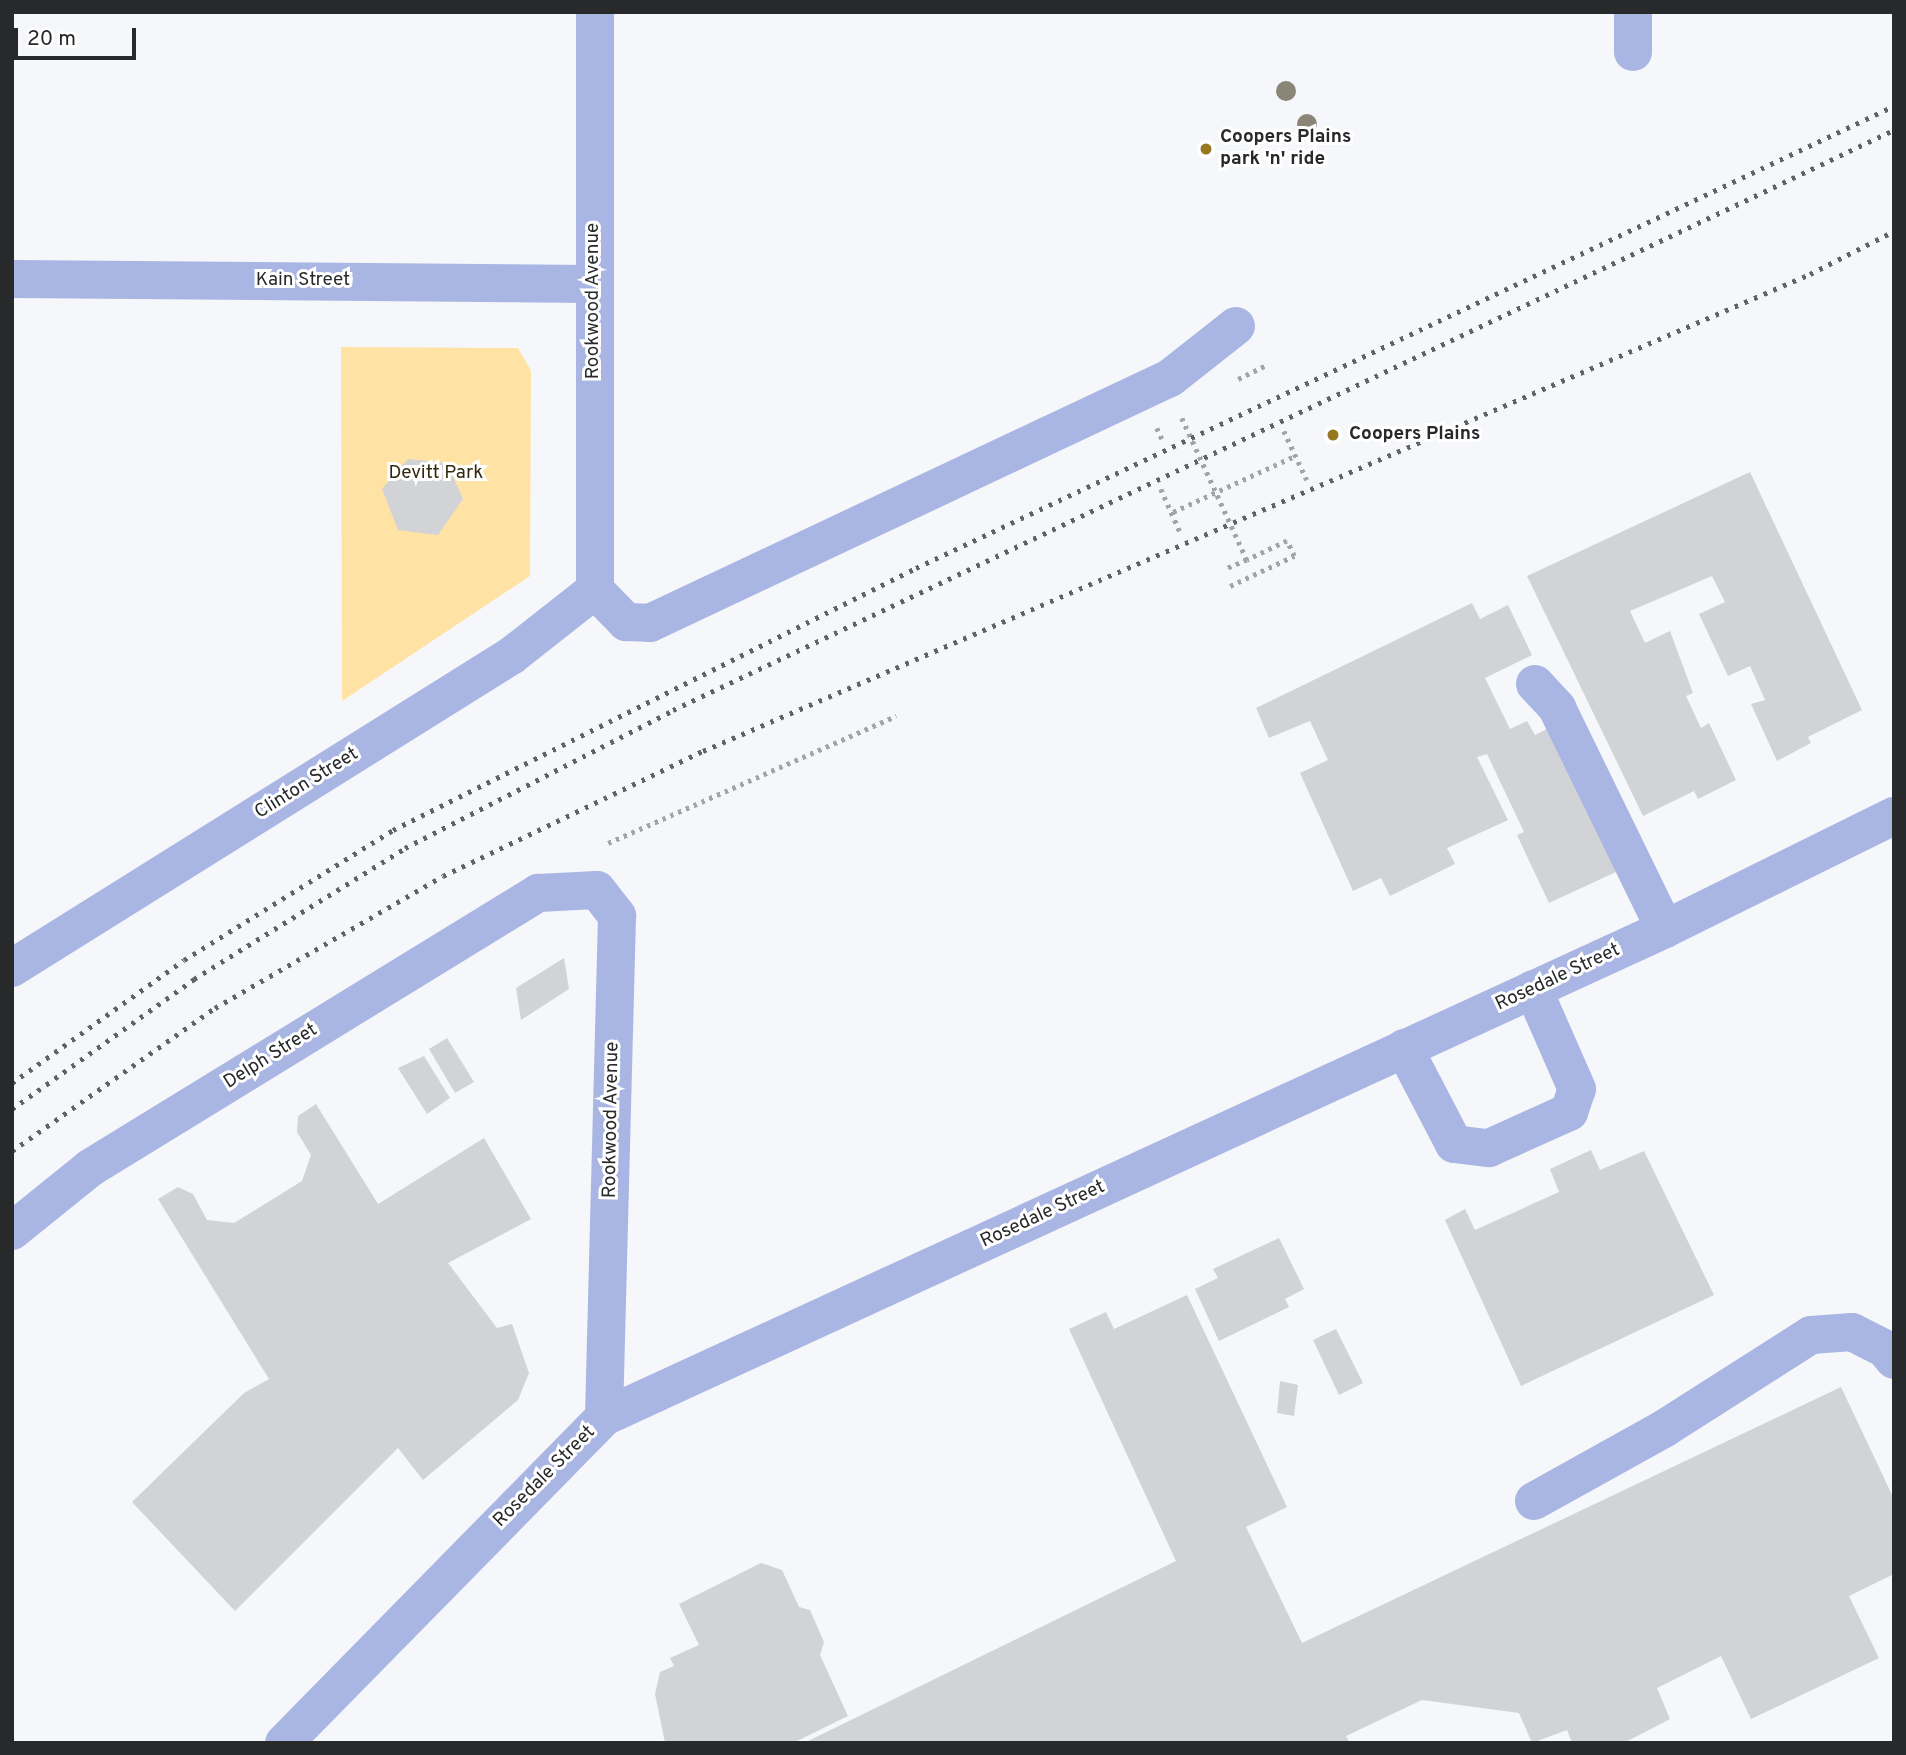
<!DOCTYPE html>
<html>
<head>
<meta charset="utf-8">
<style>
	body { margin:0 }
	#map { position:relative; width:1906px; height:1755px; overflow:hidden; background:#f6f7fa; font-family:Overpass,sans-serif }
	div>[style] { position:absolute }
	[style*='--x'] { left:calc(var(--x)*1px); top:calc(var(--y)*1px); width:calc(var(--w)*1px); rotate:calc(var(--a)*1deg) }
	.green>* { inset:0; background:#fee3a5 }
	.building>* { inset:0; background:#d2d3d6 }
	.path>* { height:4.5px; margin-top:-2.25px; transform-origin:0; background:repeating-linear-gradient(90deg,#a3a4a6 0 3.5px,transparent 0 8.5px) }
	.minor>* { height:38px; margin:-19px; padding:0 19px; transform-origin:19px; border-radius:19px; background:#a9b6e3 }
	.rail>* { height:5px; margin-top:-2.5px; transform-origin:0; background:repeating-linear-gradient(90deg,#616263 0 3.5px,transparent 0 10.5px) }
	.trees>* { width:20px; height:20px; margin:-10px; border-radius:50%; background:#8b8577 }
	.dots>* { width:19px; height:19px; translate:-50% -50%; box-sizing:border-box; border:4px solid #fff; border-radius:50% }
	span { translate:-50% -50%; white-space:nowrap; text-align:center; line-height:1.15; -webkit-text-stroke:6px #fff; paint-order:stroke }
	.poi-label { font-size:19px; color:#28292a; font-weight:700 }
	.left { translate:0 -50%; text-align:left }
	.street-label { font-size:19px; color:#28292a }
	.park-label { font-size:19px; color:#34280c }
	.frame { position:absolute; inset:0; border:14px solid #28292a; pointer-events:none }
	.scale { position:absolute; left:14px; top:28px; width:122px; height:32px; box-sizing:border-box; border:4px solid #28292a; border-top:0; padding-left:9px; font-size:21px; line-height:24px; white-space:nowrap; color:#28292a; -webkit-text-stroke:5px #fff; paint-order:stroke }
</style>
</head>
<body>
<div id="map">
	<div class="green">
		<div style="clip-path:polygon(341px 347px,518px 348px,531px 371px,530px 576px,342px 701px)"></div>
	</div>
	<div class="building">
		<div style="clip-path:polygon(408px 459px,447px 463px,463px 499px,438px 535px,398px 530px,382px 489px)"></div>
		<div style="clip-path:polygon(1750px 472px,1862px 710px,1808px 737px,1811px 743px,1777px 761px,1751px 704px,1765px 700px,1750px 666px,1728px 676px,1699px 614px,1725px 602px,1712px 576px,1630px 611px,1645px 643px,1670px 631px,1693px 693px,1686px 696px,1701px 728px,1709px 723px,1736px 780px,1698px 799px,1694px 791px,1643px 816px,1527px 576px)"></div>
		<div style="clip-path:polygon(1472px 603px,1480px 619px,1508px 605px,1532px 655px,1485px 678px,1510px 729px,1527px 721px,1535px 735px,1551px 727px,1616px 872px,1549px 903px,1517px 835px,1524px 832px,1487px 754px,1477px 757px,1508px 820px,1447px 848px,1455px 864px,1390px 896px,1381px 878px,1353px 891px,1300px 773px,1328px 760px,1310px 721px,1269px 738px,1256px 708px)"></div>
		<div style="clip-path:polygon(564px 958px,569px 989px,521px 1020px,516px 988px)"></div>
		<div style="clip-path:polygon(447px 1038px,474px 1082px,455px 1093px,429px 1049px)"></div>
		<div style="clip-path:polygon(424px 1056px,450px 1098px,427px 1114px,398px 1068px)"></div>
		<div style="clip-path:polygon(316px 1104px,378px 1204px,484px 1138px,531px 1219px,448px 1263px,497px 1328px,512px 1324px,529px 1373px,518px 1400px,423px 1480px,398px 1448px,235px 1611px,132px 1502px,244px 1393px,269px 1379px,158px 1199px,178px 1187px,193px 1194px,207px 1220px,234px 1223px,302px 1181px,311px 1155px,297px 1132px,298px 1116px)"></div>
		<div style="clip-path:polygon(1591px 1150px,1600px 1170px,1644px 1151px,1714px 1295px,1521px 1386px,1445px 1220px,1465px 1209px,1475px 1230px,1559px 1192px,1550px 1169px)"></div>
		<div style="clip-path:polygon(1279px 1238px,1304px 1289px,1285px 1299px,1289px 1307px,1219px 1341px,1195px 1289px,1218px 1278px,1213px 1269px)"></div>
		<div style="clip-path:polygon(1187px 1295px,1287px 1507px,1246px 1527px,1302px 1643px,1841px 1387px,1894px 1499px,1894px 1574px,1849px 1596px,1879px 1658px,1751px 1719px,1721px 1656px,1657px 1688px,1670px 1719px,1624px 1743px,1572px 1743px,1567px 1730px,1532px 1743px,1519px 1713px,1422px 1700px,1346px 1736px,1350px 1743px,804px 1743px,1176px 1561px,1069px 1329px,1106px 1312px,1114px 1329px)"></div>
		<div style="clip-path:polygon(1336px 1329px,1363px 1383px,1339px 1395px,1313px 1340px)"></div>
		<div style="clip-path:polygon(1280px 1381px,1298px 1385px,1294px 1416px,1277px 1413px)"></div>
		<div style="clip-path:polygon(761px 1563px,782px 1570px,799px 1607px,810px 1610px,824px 1642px,820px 1655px,848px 1716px,793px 1743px,665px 1743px,655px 1694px,660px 1672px,674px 1666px,670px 1658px,699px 1645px,679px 1604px)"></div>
	</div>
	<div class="path">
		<div style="--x:1238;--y:379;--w:30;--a:-26"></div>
		<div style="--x:1182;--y:418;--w:156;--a:65.4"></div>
		<div style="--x:1247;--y:560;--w:25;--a:157"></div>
		<div style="--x:1157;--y:428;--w:14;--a:65"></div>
		<div style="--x:1284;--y:431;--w:54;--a:64.9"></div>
		<div style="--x:1161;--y:489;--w:49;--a:66"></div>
		<div style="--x:1173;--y:512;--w:134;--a:-24.7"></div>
		<div style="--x:1230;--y:586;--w:71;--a:-25.1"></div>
		<div style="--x:1294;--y:556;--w:17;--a:-115"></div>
		<div style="--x:1287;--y:541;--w:44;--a:154.6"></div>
		<div style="--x:608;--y:843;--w:315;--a:-23.8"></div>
	</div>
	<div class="minor">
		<div style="--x:1633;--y:52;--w:40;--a:-90"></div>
		<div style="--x:12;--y:279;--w:581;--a:0.49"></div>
		<div style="--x:595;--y:590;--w:45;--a:45.9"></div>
		<div style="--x:626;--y:622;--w:24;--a:2"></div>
		<div style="--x:650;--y:623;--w:575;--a:-25.23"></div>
		<div style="--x:1170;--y:378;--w:84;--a:-38.2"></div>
		<div style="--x:595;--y:590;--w:578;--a:-90"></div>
		<div style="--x:1535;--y:684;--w:33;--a:47"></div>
		<div style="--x:1557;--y:708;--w:246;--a:64"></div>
		<div style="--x:12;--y:968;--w:589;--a:-32.02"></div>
		<div style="--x:511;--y:656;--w:107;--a:-38.2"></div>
		<div style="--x:1404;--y:1048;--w:108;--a:62.5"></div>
		<div style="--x:1454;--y:1144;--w:35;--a:7"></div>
		<div style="--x:1489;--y:1148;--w:88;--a:-24.2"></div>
		<div style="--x:1569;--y:1112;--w:24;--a:-71"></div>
		<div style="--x:1577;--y:1089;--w:109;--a:-113.7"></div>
		<div style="--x:12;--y:1231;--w:100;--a:-38.9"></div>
		<div style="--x:90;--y:1168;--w:526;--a:-31.54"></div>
		<div style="--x:538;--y:893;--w:59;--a:-2.9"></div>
		<div style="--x:597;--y:890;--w:33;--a:52"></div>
		<div style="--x:617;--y:916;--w:501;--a:91.49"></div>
		<div style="--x:1534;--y:1501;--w:150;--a:-29.1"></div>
		<div style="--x:1665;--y:1428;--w:173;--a:-32.5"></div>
		<div style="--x:1811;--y:1335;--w:41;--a:-4.2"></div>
		<div style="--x:1852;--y:1332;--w:37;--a:27"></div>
		<div style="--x:1885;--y:1349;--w:14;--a:51"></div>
		<div style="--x:284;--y:1743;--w:457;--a:-45.5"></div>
		<div style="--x:604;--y:1417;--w:1168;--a:-24.7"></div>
		<div style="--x:1665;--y:929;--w:255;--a:-26.3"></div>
	</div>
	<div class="rail">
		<div style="--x:12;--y:1083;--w:211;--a:-35.6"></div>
		<div style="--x:184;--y:960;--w:246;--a:-31.9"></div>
		<div style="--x:393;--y:830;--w:585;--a:-26.61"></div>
		<div style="--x:916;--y:568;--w:1082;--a:-25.29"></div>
		<div style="--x:12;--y:1109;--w:224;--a:-35.5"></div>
		<div style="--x:194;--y:979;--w:248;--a:-31.8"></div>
		<div style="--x:405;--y:848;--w:301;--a:-27.2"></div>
		<div style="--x:673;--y:710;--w:1352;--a:-25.41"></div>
		<div style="--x:12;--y:1151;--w:248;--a:-35.2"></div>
		<div style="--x:215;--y:1008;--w:263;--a:-30.1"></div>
		<div style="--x:443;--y:876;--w:288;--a:-25.7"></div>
		<div style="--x:703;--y:751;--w:1205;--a:-23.31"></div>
		<div style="--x:1810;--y:274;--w:94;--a:-27.1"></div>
	</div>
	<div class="trees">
		<div style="left:1286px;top:91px"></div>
		<div style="left:1307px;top:124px"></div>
	</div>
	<div class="dots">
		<div style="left:1206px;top:149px;background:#97771f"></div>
		<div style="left:1333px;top:435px;background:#97771f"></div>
	</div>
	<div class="poi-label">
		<span class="left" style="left:1220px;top:149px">Coopers Plains<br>park 'n' ride</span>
		<span class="left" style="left:1349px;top:435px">Coopers Plains</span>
	</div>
	<div class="street-label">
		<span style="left:303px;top:281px">Kain Street</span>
		<span style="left:594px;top:301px;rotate:-90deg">Rookwood Avenue</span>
		<span style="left:307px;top:784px;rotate:-32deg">Clinton Street</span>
		<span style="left:1558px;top:978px;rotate:-25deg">Rosedale Street</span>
		<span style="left:271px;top:1057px;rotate:-32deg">Delph Street</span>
		<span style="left:612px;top:1120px;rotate:-89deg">Rookwood Avenue</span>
		<span style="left:1043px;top:1215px;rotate:-25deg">Rosedale Street</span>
		<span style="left:545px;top:1477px;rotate:-45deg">Rosedale Street</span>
	</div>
	<div class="park-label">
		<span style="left:436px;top:474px">Devitt Park</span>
	</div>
	<div class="frame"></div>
	<div class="scale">20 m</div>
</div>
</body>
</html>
